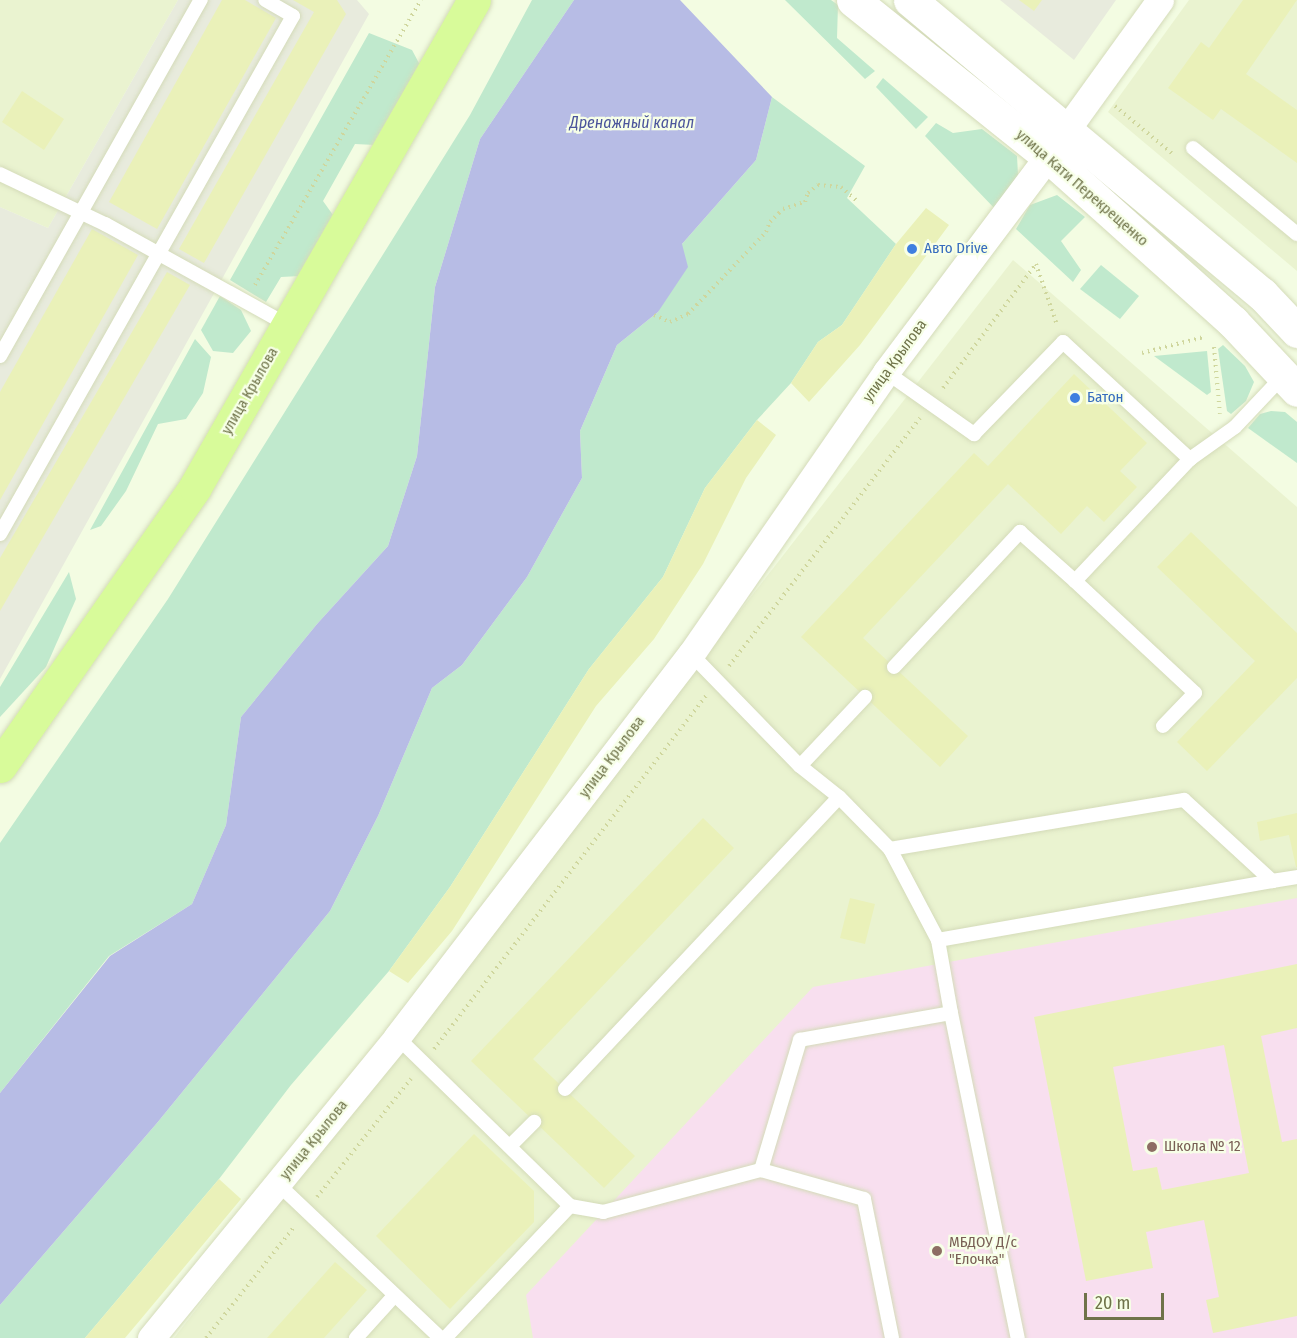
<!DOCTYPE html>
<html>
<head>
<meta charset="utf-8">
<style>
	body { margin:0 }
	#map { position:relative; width:1297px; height:1338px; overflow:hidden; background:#f3fce2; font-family:"Fira Sans Condensed",sans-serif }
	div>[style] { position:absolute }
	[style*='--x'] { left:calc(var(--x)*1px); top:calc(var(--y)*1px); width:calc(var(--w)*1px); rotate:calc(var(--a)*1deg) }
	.residential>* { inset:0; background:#eaf3d0 }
	.industrial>* { inset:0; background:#e8ebdd }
	.education>* { inset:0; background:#f8dfef }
	.green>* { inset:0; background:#c0e9cd }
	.water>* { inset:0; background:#b7bce5 }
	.building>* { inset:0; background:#eaf1b9 }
	.path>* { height:4px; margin-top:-2px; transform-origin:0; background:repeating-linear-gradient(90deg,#cfd69d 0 1.5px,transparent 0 6px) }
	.roads { filter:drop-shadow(0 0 2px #d4dbb9) drop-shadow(0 0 2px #d4dbb9) }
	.service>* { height:14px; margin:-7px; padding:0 7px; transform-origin:7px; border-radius:7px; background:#fff }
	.minor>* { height:27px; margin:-13.5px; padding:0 13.5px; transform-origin:13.5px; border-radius:13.5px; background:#fff }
	.tertiary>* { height:33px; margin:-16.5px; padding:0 16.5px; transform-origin:16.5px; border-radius:16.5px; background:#fff }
	.primary>* { height:33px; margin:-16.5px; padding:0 16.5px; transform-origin:16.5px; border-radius:16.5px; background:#d8fb9a }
	.dots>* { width:16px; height:16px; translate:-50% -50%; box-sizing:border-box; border:3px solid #f7ffe7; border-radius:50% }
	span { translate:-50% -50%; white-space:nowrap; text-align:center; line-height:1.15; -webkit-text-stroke:4.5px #f7ffe7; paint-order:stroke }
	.street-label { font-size:15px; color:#6f7349 }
	.shop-label { font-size:15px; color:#366cbe }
	.left { translate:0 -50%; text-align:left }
	.education-label { font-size:15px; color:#785e54 }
	.water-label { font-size:16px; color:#4b549b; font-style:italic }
	.scale { position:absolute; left:1084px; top:1293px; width:80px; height:27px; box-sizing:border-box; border:3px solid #6f7349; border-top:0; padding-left:8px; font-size:18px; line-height:21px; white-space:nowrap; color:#6f7349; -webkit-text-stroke:4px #f7ffe7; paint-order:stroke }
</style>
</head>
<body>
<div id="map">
	<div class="residential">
		<div style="clip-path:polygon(0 0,178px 0,48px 228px,0 207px)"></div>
		<div style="clip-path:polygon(1189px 0,1297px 0,1297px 271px,1108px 112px)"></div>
		<div style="clip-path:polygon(1013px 260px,1297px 507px,1297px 1338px,174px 1338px)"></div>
	</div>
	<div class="industrial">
		<div style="clip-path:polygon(178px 0,357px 0,369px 14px,0 679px,0 207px,48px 228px)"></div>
		<div style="clip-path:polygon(1000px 0,1116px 0,1074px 60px)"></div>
	</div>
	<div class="education">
		<div style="clip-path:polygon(1297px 898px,1297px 1338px,533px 1338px,526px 1295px,813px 987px)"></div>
	</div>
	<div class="green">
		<div style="clip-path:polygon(532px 0,574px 0,480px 139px,435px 287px,417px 456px,388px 546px,317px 624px,241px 717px,226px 825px,192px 904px,109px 956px,0 1093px,0 843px,168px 599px,470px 115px)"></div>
		<div style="clip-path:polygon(785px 0,831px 0,838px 5px,837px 38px,875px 71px,865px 79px)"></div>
		<div style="clip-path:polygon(369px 33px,412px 50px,420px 65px,375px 145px,355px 144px,323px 201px,333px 215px,300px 276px,281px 277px,266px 302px,230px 280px)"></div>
		<div style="clip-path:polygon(883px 78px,928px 117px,916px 129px,876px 87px)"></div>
		<div style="clip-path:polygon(772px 97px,865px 166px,847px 198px,896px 244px,842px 325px,818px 342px,791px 383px,757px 420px,705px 488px,663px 577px,589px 669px,450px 887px,389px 971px,291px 1085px,219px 1179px,85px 1338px,0 1338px,0 1305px,157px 1123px,330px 911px,378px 816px,432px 688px,462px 665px,527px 577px,582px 478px,580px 431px,617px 345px,658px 312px,682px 244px,756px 160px)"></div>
		<div style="clip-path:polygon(936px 123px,953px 133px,982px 129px,1017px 156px,1018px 175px,997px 211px,925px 136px)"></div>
		<div style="clip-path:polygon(1057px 195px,1085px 217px,1061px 241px,1081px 270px,1073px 282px,1016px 229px,1030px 205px)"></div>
		<div style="clip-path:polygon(1101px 265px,1139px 296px,1120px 319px,1080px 289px)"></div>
		<div style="clip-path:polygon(220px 296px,241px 310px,251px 331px,233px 353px,213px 351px,201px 330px)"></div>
		<div style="clip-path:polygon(195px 339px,211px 357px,203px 393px,186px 419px,158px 424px,126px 491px,101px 526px,90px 530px)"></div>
		<div style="clip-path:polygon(1223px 345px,1245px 366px,1254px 382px,1246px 401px,1231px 414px,1227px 411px,1218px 349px)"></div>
		<div style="clip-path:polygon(1207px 351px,1211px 392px,1207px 395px,1154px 356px)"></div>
		<div style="clip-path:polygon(1271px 411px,1285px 412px,1297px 422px,1297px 463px,1248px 428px,1260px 414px)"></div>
		<div style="clip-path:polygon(69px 572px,76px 599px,46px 667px,0 717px,0 687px)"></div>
	</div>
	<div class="water">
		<div style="clip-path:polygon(574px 0,680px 0,772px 97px,756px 160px,682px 244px,688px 267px,658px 312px,617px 345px,580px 431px,582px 478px,527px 577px,462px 665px,432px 688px,378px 816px,330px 911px,157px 1123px,0 1305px,0 1093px,110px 956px,192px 904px,226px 825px,241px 717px,317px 624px,388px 546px,417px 456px,435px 287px,480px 139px)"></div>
	</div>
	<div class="building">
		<div style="clip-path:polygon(222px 0,245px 0,276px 18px,157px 229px,109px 202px)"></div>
		<div style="clip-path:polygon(293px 0,337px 0,346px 14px,204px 263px,179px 249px,314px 12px)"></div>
		<div style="clip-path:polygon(1019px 0,1042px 0,1034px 11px)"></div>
		<div style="clip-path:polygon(1243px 0,1297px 0,1246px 74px,1297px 110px,1297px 163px,1221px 109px,1213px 120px,1168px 88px,1201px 42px,1209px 48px)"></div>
		<div style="clip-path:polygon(22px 91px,64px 119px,44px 150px,2px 122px)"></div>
		<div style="clip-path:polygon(926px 208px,949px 225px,860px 345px,809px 402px,791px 383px,818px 342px,842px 325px,896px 244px)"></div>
		<div style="clip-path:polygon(92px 229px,138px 255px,0 500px,0 392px)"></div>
		<div style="clip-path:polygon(167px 272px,190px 285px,0 611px,0 558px)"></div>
		<div style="clip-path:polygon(1074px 374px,1147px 443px,1120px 471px,1137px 487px,1104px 522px,1087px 506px,1061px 534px,1008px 484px,863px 638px,968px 736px,940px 767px,801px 637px,974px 453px,988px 466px)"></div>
		<div style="clip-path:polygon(757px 420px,776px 435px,746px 478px,703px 564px,654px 639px,596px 706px,452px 931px,408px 983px,389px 971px,450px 887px,589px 669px,663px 577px,705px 488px)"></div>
		<div style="clip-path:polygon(1191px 532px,1297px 633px,1297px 678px,1207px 771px,1177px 742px,1255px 661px,1157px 567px)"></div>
		<div style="clip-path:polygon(1297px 813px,1297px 867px,1296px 867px,1289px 835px,1260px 841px,1257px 822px)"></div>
		<div style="clip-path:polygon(703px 818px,734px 848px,533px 1059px,635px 1156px,604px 1188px,471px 1061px)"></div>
		<div style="clip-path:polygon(850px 898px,875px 904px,865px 944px,840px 938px)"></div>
		<div style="clip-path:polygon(evenodd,1297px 964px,1297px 1028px,1261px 1036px,1282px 1142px,1297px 1139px,1297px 1316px,1213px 1333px,1206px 1300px,1219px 1297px,1204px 1220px,1146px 1232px,1153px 1268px,1086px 1281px,1034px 1017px,1297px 964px,1224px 1045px,1249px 1173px,1162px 1190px,1157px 1167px,1133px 1171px,1113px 1067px,1224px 1045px)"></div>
		<div style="clip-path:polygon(474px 1134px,534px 1191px,534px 1222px,450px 1309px,376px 1236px)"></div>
		<div style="clip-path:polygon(219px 1179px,241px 1199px,141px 1319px,125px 1338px,85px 1338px)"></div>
		<div style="clip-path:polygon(335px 1262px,367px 1290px,324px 1338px,267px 1338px)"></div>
	</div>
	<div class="path">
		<div style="--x:1115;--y:106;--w:77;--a:39.7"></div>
		<div style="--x:1036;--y:264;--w:65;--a:71"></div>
		<div style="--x:255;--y:285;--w:330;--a:-59.8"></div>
		<div style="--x:654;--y:315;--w:17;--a:24"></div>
		<div style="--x:670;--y:322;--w:20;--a:-24"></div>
		<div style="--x:688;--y:314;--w:113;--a:-46.4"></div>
		<div style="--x:766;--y:232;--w:11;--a:-68"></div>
		<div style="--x:770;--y:222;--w:18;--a:-45"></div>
		<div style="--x:783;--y:209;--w:23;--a:-18"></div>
		<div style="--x:805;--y:202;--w:9;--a:-72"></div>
		<div style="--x:808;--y:193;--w:13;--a:-39"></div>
		<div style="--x:818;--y:185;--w:23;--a:5"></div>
		<div style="--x:841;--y:187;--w:20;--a:41"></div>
		<div style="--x:1214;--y:347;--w:67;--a:84.9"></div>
		<div style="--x:1142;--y:353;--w:64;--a:-14.5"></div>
		<div style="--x:943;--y:388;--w:155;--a:-53.1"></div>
		<div style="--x:729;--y:666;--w:313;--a:-52.4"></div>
		<div style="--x:434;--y:1049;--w:446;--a:-52.4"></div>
		<div style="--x:317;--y:1197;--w:151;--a:-51.5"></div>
		<div style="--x:206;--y:1338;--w:142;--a:-51.6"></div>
	</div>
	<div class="roads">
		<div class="service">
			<div style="--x:1193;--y:148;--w:135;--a:39.6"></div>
			<div style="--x:0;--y:174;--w:116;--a:25.5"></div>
			<div style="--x:105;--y:224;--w:209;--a:28.9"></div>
			<div style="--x:0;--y:356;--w:409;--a:-60.6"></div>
			<div style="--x:886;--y:372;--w:108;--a:35.2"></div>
			<div style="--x:974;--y:434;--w:128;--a:-45.9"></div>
			<div style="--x:1063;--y:342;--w:173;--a:42.7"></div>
			<div style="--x:0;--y:534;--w:595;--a:-60.51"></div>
			<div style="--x:293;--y:16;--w:32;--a:-150"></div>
			<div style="--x:691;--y:654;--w:156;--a:45.8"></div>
			<div style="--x:800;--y:766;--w:50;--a:38.5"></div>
			<div style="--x:839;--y:797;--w:73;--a:45.6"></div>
			<div style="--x:890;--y:849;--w:103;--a:62.2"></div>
			<div style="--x:938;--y:940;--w:74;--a:79.9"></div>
			<div style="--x:894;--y:667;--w:185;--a:-47"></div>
			<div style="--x:1020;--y:532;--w:74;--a:41.7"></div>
			<div style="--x:1163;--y:726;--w:46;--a:-45.9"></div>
			<div style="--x:1195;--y:693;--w:164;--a:-137"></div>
			<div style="--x:1075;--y:581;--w:168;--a:-46.7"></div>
			<div style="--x:1190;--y:459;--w:55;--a:-35.4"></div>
			<div style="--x:1235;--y:427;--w:71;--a:-46.7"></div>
			<div style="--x:800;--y:766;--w:95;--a:-46.7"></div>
			<div style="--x:890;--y:849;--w:298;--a:-9.5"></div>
			<div style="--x:1184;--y:800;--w:120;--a:42.6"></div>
			<div style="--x:1272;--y:881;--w:25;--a:-9"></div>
			<div style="--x:938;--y:940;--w:339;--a:-10"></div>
			<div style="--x:397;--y:1037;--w:242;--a:44.3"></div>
			<div style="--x:570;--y:1206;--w:182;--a:133.4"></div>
			<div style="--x:565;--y:1089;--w:400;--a:-46.8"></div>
			<div style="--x:511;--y:1145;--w:33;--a:-45"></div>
			<div style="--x:761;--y:1170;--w:136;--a:-73.3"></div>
			<div style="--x:800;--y:1040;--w:153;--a:-10.1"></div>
			<div style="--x:951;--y:1013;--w:332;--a:78.4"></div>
			<div style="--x:278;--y:1184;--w:224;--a:43.5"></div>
			<div style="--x:570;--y:1206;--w:34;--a:10"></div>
			<div style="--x:603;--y:1212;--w:163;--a:-14.9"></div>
			<div style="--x:761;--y:1170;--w:107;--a:15.7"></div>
			<div style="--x:864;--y:1199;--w:142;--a:78.6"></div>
			<div style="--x:356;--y:1338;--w:57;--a:-47.9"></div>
		</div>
		<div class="minor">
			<div style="--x:1067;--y:129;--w:159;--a:-54.2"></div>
			<div style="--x:151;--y:1338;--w:389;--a:-50.7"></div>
			<div style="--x:397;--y:1037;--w:483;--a:-52.5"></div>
			<div style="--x:691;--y:654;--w:343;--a:-55.3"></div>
			<div style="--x:886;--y:372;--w:270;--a:-53.1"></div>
		</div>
		<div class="tertiary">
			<div style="--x:853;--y:0;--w:250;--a:38.7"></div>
			<div style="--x:1048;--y:156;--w:249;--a:41.9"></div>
			<div style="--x:1233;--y:322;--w:93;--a:46.7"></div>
			<div style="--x:910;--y:0;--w:459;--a:39.9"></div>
			<div style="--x:1262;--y:294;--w:51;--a:46.6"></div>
		</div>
		<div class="primary">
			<div style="--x:0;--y:766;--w:340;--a:-55"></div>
			<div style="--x:195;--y:487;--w:561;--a:-60.19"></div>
		</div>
	</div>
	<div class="dots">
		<div style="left:912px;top:249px;background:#3f7fe0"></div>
		<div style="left:1075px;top:398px;background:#3f7fe0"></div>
		<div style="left:1152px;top:1147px;background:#8d6e63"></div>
		<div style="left:937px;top:1251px;background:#8d6e63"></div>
	</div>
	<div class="street-label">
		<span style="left:1082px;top:188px;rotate:41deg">улица Кати Перекрещенко</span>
		<span style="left:895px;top:361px;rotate:-54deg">улица Крылова</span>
		<span style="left:250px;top:391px;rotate:-60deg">улица Крылова</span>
		<span style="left:612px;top:757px;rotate:-53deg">улица Крылова</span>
		<span style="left:314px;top:1140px;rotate:-51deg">улица Крылова</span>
	</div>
	<div class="shop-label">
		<span class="left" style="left:924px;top:249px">Авто Drive</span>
		<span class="left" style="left:1087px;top:398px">Батон</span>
	</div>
	<div class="education-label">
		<span class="left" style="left:1164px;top:1147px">Школа № 12</span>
		<span class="left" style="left:949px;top:1251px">МБДОУ Д/с<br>"Елочка"</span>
	</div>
	<div class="water-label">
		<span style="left:632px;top:123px">Дренажный канал</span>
	</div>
	<div class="scale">20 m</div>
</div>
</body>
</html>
